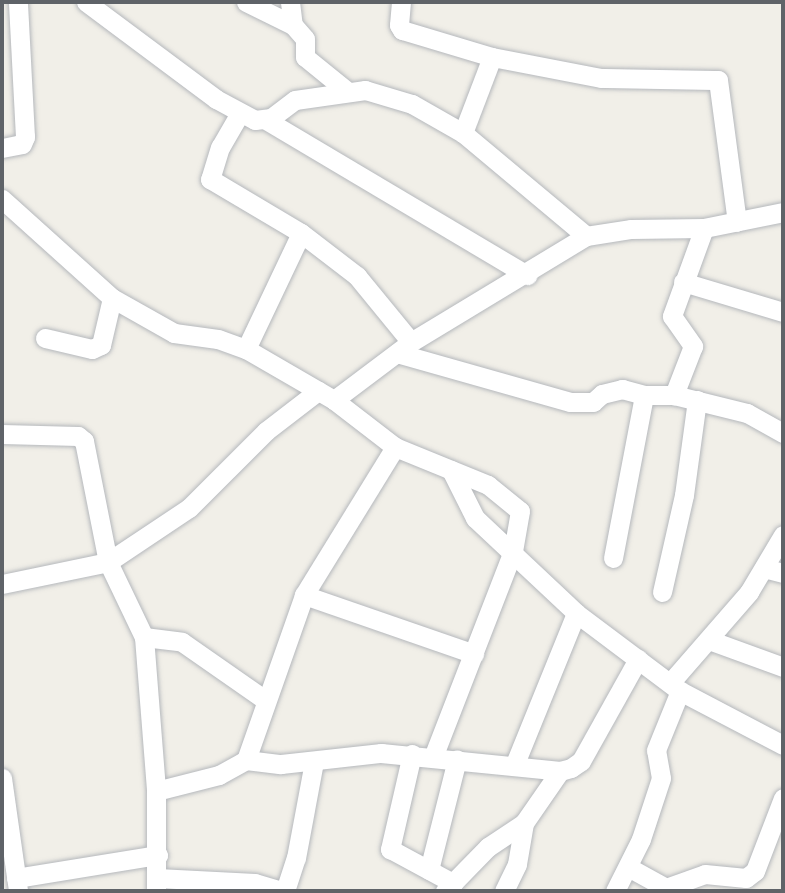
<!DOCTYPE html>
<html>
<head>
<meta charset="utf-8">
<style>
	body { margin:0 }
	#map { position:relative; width:785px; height:893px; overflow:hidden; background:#f1efe8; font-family:Ubuntu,sans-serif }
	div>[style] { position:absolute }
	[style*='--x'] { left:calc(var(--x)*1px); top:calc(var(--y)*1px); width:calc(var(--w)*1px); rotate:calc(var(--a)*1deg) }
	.roads { filter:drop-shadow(0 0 2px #b5b8bc) drop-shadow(0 0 2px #b5b8bc) }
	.minor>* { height:19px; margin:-9.5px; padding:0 9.5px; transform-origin:9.5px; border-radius:9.5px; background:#fff }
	span { translate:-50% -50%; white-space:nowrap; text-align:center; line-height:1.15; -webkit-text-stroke:7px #fff; paint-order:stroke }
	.frame { position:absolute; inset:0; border:4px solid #5f6368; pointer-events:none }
</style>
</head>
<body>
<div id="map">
	<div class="roads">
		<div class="minor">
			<div style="--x:86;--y:2;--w:162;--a:36.7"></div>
			<div style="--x:216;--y:99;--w:44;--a:28.3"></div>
			<div style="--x:255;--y:120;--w:16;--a:-7"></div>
			<div style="--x:271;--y:118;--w:30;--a:-37"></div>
			<div style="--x:295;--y:100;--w:71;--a:-8.1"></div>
			<div style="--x:365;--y:90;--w:49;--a:16.6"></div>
			<div style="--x:412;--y:104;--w:59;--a:29.6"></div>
			<div style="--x:463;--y:133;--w:160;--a:39.9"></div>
			<div style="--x:246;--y:2;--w:52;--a:26.1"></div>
			<div style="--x:290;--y:2;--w:23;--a:83"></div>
			<div style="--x:293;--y:25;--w:18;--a:49"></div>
			<div style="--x:305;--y:39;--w:18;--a:90"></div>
			<div style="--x:305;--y:57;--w:55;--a:39.1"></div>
			<div style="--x:401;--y:2;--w:23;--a:95"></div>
			<div style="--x:399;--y:25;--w:6;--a:59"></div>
			<div style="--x:402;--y:30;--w:94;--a:16.7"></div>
			<div style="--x:492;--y:57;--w:111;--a:10.9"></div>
			<div style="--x:601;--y:78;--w:117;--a:1"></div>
			<div style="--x:718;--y:80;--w:143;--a:82.4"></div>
			<div style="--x:240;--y:113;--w:39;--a:120"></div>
			<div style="--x:220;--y:147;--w:34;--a:107"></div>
			<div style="--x:210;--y:179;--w:106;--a:30.7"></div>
			<div style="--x:301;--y:233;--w:71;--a:37.5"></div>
			<div style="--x:357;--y:276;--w:85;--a:50.7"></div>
			<div style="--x:266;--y:120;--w:304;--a:30.7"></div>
			<div style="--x:463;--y:133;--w:81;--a:-69.1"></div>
			<div style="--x:2;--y:148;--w:20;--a:-11"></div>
			<div style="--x:22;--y:144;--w:8;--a:-67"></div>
			<div style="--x:25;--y:137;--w:135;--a:-93"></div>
			<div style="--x:2;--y:199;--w:148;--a:42"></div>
			<div style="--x:112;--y:298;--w:71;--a:29.4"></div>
			<div style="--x:174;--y:333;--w:44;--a:7.8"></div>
			<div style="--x:218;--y:339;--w:30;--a:20"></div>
			<div style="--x:246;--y:349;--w:102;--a:30.1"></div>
			<div style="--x:334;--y:400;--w:77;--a:37.6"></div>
			<div style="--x:395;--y:447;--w:100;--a:22.2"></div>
			<div style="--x:488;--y:485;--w:41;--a:39.1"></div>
			<div style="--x:520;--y:511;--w:41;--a:99.9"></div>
			<div style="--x:513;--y:551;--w:221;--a:111.2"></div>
			<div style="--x:704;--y:228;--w:94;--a:110"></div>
			<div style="--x:672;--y:316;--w:37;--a:55"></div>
			<div style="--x:693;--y:346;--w:53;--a:111.2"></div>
			<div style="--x:674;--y:395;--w:75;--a:13.9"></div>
			<div style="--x:747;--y:413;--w:41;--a:29.1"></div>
			<div style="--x:683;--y:282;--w:104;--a:16.7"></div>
			<div style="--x:45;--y:338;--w:48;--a:13.2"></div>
			<div style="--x:92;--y:349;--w:10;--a:-24"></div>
			<div style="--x:101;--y:345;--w:48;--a:-76.8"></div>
			<div style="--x:246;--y:349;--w:128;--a:-64.6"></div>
			<div style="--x:397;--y:353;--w:180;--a:15.8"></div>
			<div style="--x:570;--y:402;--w:23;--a:0"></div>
			<div style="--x:593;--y:402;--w:12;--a:-42"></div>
			<div style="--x:602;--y:394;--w:21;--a:-14"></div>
			<div style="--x:622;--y:389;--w:23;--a:15"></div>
			<div style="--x:334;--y:400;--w:96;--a:-37"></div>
			<div style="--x:411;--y:342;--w:205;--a:-31.2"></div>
			<div style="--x:586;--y:236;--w:46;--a:-8.8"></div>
			<div style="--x:631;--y:229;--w:73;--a:-0.8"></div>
			<div style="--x:704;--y:228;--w:81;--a:-11.4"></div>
			<div style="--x:2;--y:434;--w:76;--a:1.5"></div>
			<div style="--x:78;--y:436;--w:8;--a:40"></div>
			<div style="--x:84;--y:441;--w:123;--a:78.8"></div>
			<div style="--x:108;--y:562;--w:83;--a:64.4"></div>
			<div style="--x:144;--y:637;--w:154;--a:85.5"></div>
			<div style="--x:156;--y:791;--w:100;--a:90"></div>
			<div style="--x:451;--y:470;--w:54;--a:63.4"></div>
			<div style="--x:475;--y:518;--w:139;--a:43.2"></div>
			<div style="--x:576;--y:613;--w:130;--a:36.9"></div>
			<div style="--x:680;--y:691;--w:116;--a:27.7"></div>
			<div style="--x:613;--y:558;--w:166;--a:-79.2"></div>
			<div style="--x:644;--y:395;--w:30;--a:0"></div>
			<div style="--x:764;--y:568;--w:20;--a:15"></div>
			<div style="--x:2;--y:584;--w:108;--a:-11.7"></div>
			<div style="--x:108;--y:562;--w:97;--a:-33.7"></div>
			<div style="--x:189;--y:508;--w:109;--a:-45"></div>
			<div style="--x:266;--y:431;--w:66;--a:-37.6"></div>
			<div style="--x:662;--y:592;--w:99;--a:-77.2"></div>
			<div style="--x:684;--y:495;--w:96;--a:-82.2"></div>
			<div style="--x:304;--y:595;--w:180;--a:19.1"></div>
			<div style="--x:144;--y:637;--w:38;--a:7"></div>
			<div style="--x:182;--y:642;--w:101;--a:34.9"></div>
			<div style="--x:709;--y:640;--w:79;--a:20"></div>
			<div style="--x:670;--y:683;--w:121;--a:-49"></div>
			<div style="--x:749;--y:592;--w:66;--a:-59.2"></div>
			<div style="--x:412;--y:754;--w:98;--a:103"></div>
			<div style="--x:390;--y:849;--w:72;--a:28.4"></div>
			<div style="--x:246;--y:760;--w:175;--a:-70.6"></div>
			<div style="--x:304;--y:595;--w:174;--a:-58.4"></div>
			<div style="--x:514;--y:766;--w:165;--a:-67.9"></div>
			<div style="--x:2;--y:778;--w:114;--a:81.9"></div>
			<div style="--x:156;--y:791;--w:65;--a:-14.3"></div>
			<div style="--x:219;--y:775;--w:31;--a:-29"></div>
			<div style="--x:246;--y:760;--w:35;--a:7"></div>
			<div style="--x:281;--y:764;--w:101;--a:-6.3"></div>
			<div style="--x:381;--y:753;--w:180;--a:5.7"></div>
			<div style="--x:560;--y:771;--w:11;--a:-15"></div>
			<div style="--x:571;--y:768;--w:12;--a:-35"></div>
			<div style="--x:581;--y:761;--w:117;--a:-60.8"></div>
			<div style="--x:628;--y:867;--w:43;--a:28.9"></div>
			<div style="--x:666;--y:888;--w:41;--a:-19.7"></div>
			<div style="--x:705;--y:874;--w:41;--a:5.6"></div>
			<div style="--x:746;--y:878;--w:11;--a:-38"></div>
			<div style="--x:755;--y:871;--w:78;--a:-69"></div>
			<div style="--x:429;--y:870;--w:114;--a:-75.8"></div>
			<div style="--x:16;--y:878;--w:144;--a:-9.2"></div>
			<div style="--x:157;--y:878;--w:98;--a:2.9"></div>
			<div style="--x:255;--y:883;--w:28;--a:17"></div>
			<div style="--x:285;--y:891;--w:35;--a:-72"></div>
			<div style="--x:296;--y:858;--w:98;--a:-79.4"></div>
			<div style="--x:445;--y:891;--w:62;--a:-45.7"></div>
			<div style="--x:488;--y:847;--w:43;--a:-33.7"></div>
			<div style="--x:524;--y:823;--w:63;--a:-55.3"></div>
			<div style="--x:504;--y:891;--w:30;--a:-64"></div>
			<div style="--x:517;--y:864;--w:42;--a:-80.3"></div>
			<div style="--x:615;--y:891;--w:58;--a:-63.4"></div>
			<div style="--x:641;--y:839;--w:64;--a:-71.8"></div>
			<div style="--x:661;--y:778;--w:28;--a:-100"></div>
			<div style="--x:656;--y:750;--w:64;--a:-67.9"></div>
		</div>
	</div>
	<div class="frame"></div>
</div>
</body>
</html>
